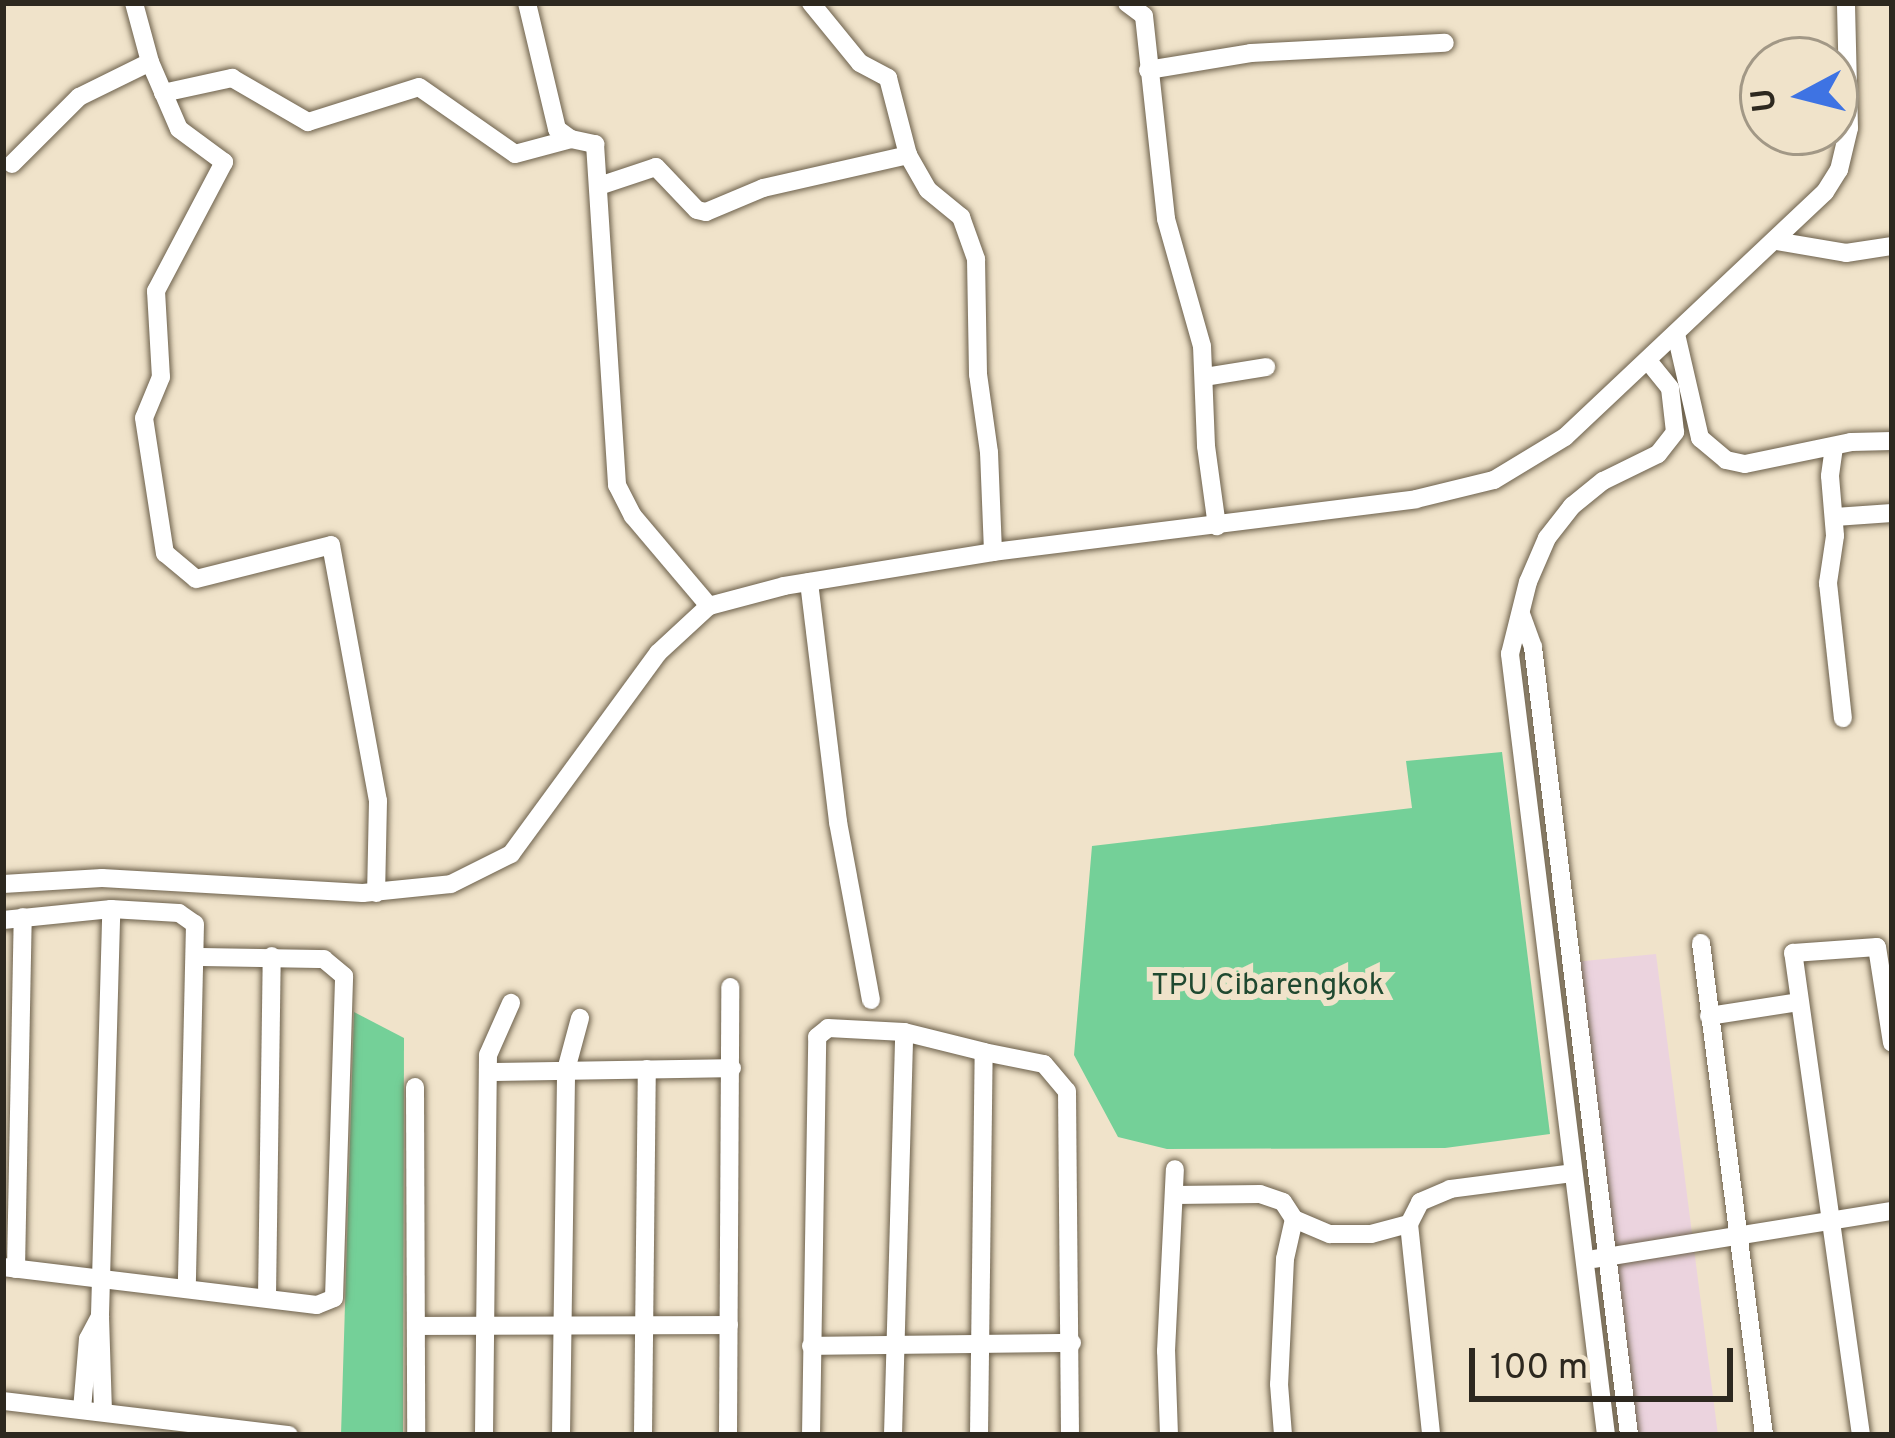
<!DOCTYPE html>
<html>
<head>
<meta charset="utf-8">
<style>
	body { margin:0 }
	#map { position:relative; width:1895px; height:1438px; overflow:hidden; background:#f0e3ca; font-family:Overpass,sans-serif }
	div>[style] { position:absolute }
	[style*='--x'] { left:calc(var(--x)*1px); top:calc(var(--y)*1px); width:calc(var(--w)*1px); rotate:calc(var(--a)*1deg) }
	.commercial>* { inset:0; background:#ebd3de }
	.green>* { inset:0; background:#74d098 }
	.roads { filter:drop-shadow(0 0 3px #6c604b) drop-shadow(0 0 3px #6c604b) }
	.street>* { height:18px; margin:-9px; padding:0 9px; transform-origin:9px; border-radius:9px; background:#fff }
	span { translate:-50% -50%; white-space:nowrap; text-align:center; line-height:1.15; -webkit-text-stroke:12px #f0e3ca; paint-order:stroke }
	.park-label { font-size:30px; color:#1f4930 }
	.frame { position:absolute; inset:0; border:6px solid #2d281f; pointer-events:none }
	.north { position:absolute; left:1739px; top:36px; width:120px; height:120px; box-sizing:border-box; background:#f0e3ca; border:3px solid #a29886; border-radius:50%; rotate:263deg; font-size:33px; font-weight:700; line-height:48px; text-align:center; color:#2d281f }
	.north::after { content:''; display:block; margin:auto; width:42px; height:54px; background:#3e73e3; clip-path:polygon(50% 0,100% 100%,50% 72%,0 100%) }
	.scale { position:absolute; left:1469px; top:1348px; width:264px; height:54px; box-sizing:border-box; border:6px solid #2d281f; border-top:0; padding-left:15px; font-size:36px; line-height:42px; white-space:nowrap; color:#2d281f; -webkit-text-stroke:9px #f0e3ca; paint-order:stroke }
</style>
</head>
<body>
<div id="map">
	<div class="commercial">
		<div style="clip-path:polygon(1656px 954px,1718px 1435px,1629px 1435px,1563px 963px)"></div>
	</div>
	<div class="green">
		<div style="clip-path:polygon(1502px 752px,1550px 1134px,1445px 1148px,1167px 1149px,1118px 1137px,1074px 1055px,1092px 846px,1412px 808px,1406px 761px)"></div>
		<div style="clip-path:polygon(354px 1012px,404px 1038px,403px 1435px,341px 1435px)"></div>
	</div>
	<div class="roads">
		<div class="street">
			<div style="--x:134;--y:3;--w:61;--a:74.8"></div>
			<div style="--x:150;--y:62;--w:73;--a:66.6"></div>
			<div style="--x:179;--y:129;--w:56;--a:36.3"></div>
			<div style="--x:224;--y:162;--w:146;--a:117.8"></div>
			<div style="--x:156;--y:291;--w:86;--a:86.7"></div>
			<div style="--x:161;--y:377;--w:44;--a:112.5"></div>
			<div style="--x:144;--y:418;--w:137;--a:81.2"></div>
			<div style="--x:165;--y:553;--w:40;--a:40"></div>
			<div style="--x:196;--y:579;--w:139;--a:-14.1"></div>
			<div style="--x:331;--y:545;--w:260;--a:79.6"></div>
			<div style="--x:378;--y:801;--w:92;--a:91.2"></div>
			<div style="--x:527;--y:3;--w:130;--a:76.6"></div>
			<div style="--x:557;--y:129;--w:17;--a:36"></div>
			<div style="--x:811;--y:3;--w:77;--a:50.8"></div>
			<div style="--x:860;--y:63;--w:32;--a:28"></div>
			<div style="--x:888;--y:78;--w:80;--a:75.4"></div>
			<div style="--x:1127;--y:3;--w:21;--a:37"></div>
			<div style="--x:1144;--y:16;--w:204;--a:83.8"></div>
			<div style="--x:1166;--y:219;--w:132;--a:74.2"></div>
			<div style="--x:1202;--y:346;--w:100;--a:87.7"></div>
			<div style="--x:1206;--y:446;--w:81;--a:82.2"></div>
			<div style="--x:1148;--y:70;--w:104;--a:-9.4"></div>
			<div style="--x:1251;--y:53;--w:194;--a:-3"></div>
			<div style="--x:163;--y:93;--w:71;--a:-12.3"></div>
			<div style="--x:232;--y:78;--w:88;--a:30.1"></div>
			<div style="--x:308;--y:122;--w:116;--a:-17.5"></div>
			<div style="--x:419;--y:87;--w:117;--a:34.9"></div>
			<div style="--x:515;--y:154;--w:58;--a:-15"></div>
			<div style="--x:571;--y:139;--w:25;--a:12"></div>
			<div style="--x:595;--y:144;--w:342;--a:86.3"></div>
			<div style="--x:617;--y:485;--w:35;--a:63"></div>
			<div style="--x:633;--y:516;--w:118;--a:49.8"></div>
			<div style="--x:12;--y:164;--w:95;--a:-45"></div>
			<div style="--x:79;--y:97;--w:79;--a:-26.2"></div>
			<div style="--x:599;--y:186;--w:60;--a:-18.4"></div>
			<div style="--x:656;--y:167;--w:59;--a:46.4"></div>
			<div style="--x:697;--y:210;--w:9;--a:13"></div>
			<div style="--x:706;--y:212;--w:62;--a:-22.8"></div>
			<div style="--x:763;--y:188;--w:149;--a:-12.8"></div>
			<div style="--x:908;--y:155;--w:40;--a:60.3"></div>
			<div style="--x:928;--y:190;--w:43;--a:39.3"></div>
			<div style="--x:961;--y:217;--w:45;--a:70.3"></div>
			<div style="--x:976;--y:259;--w:115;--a:89"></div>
			<div style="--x:978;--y:374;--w:79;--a:82"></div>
			<div style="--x:989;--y:452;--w:100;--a:87.7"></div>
			<div style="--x:1776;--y:241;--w:71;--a:9.7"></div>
			<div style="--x:1846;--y:253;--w:47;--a:-8.7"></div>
			<div style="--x:1676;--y:334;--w:107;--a:77"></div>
			<div style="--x:1700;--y:438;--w:34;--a:40"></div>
			<div style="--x:1726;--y:460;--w:19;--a:12"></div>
			<div style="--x:1745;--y:464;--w:108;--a:-11.7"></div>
			<div style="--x:1851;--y:442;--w:41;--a:-1.4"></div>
			<div style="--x:1205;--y:377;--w:62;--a:-9.3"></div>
			<div style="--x:1834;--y:447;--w:29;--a:98"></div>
			<div style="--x:1830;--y:476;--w:60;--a:85.2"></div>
			<div style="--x:1835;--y:536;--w:48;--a:98.5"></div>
			<div style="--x:1828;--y:583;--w:136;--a:83.7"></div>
			<div style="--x:1835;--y:517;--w:57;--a:-4"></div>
			<div style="--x:809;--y:582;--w:242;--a:83.1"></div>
			<div style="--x:838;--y:822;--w:181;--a:79.5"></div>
			<div style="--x:1521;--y:614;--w:35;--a:70"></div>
			<div style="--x:1533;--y:647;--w:794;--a:83.05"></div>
			<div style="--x:3;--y:884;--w:99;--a:-3.5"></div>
			<div style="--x:102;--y:878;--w:261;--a:3.3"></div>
			<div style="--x:363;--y:893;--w:88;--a:-5.8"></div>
			<div style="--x:451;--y:884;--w:67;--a:-26.6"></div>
			<div style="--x:511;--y:854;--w:249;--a:-53.8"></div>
			<div style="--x:658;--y:653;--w:69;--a:-42.7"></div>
			<div style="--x:709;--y:606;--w:78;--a:-14.9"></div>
			<div style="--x:784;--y:586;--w:212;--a:-9.2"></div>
			<div style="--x:993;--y:552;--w:426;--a:-7.1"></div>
			<div style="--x:1416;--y:499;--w:80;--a:-13.7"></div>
			<div style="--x:1494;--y:480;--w:83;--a:-31.2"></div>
			<div style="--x:1565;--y:437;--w:357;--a:-43.3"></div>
			<div style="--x:1825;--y:192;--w:26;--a:-58"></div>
			<div style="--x:1839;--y:170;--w:43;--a:-76.6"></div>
			<div style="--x:1849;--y:128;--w:125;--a:-91.4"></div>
			<div style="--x:3;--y:920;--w:109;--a:-5.8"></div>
			<div style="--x:111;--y:909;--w:68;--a:3.4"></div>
			<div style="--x:179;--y:913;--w:19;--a:35"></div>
			<div style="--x:195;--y:924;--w:365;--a:91.3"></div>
			<div style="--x:1701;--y:943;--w:496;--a:82.7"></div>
			<div style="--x:1709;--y:1016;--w:91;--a:-8.8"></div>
			<div style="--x:488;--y:1072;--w:244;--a:-0.9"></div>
			<div style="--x:415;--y:1087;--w:348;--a:89.8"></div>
			<div style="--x:1175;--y:1195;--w:85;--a:-0.7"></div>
			<div style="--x:1260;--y:1194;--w:24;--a:19"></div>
			<div style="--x:1283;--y:1202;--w:20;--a:57"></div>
			<div style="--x:1294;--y:1219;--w:41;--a:102.7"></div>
			<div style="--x:1285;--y:1259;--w:125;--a:92.7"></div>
			<div style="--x:1279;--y:1384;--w:51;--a:85.5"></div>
			<div style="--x:1294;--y:1219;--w:39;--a:23"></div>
			<div style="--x:1330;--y:1234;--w:41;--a:0"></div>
			<div style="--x:1371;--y:1234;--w:39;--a:-15"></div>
			<div style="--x:1409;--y:1224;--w:212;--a:84"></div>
			<div style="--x:1409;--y:1224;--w:25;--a:-63"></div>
			<div style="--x:1420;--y:1202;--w:33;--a:-23"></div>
			<div style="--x:1450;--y:1189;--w:124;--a:-7.4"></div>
			<div style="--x:1594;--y:1259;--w:302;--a:-9.2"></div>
			<div style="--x:3;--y:1267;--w:316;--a:6.9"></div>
			<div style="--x:317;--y:1305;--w:18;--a:-22"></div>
			<div style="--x:334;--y:1298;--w:322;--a:-88.2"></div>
			<div style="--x:344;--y:976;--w:26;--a:-140"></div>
			<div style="--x:324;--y:959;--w:128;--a:-179.1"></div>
			<div style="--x:16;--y:1269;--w:352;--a:-88.9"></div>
			<div style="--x:267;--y:1297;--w:341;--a:-89.2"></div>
			<div style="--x:416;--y:1326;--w:313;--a:-0.2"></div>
			<div style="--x:811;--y:1346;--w:261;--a:-0.7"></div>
			<div style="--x:3;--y:1401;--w:288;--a:6.8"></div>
			<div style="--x:82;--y:1410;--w:71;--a:-85.2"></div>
			<div style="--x:88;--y:1339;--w:26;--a:-62"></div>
			<div style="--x:103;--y:1412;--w:97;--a:-91.8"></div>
			<div style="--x:100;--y:1315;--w:406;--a:-88.4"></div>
			<div style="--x:484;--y:1435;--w:380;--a:-89.4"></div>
			<div style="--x:488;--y:1055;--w:57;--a:-66.1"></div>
			<div style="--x:561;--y:1435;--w:365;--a:-89.2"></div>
			<div style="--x:566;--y:1070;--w:54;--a:-74.9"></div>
			<div style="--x:643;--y:1435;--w:366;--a:-89.4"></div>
			<div style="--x:728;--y:1435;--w:448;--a:-89.7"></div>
			<div style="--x:811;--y:1435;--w:398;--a:-89.1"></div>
			<div style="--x:817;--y:1037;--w:14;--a:-39"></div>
			<div style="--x:828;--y:1028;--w:76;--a:3"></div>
			<div style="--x:904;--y:1032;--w:82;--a:14"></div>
			<div style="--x:893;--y:1435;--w:403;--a:-88.4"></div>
			<div style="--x:979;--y:1435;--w:383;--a:-89.3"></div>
			<div style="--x:984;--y:1052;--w:61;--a:11.3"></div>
			<div style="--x:1044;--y:1064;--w:35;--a:50"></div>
			<div style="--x:1067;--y:1091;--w:344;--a:89.5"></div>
			<div style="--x:1169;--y:1435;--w:84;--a:-92"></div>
			<div style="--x:1166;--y:1351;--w:182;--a:-87.2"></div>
			<div style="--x:1606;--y:1435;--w:787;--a:-97.01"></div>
			<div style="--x:1510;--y:654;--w:74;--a:-76"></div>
			<div style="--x:1528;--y:582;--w:48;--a:-66.6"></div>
			<div style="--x:1547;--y:538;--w:41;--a:-52"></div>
			<div style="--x:1572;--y:506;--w:40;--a:-39"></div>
			<div style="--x:1603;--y:481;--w:61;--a:-26.1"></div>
			<div style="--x:1658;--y:454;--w:28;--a:-52"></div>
			<div style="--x:1675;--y:432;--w:44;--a:-96.5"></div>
			<div style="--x:1670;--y:388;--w:36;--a:-129"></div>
			<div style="--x:1861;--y:1435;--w:487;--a:-98"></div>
			<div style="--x:1793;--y:953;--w:84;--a:-4.1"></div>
			<div style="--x:1877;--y:947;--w:97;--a:81.1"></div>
		</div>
	</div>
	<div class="park-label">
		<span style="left:1268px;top:987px">TPU Cibarengkok</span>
	</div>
	<div class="frame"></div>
	<div class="north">U</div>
	<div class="scale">100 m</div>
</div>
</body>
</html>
